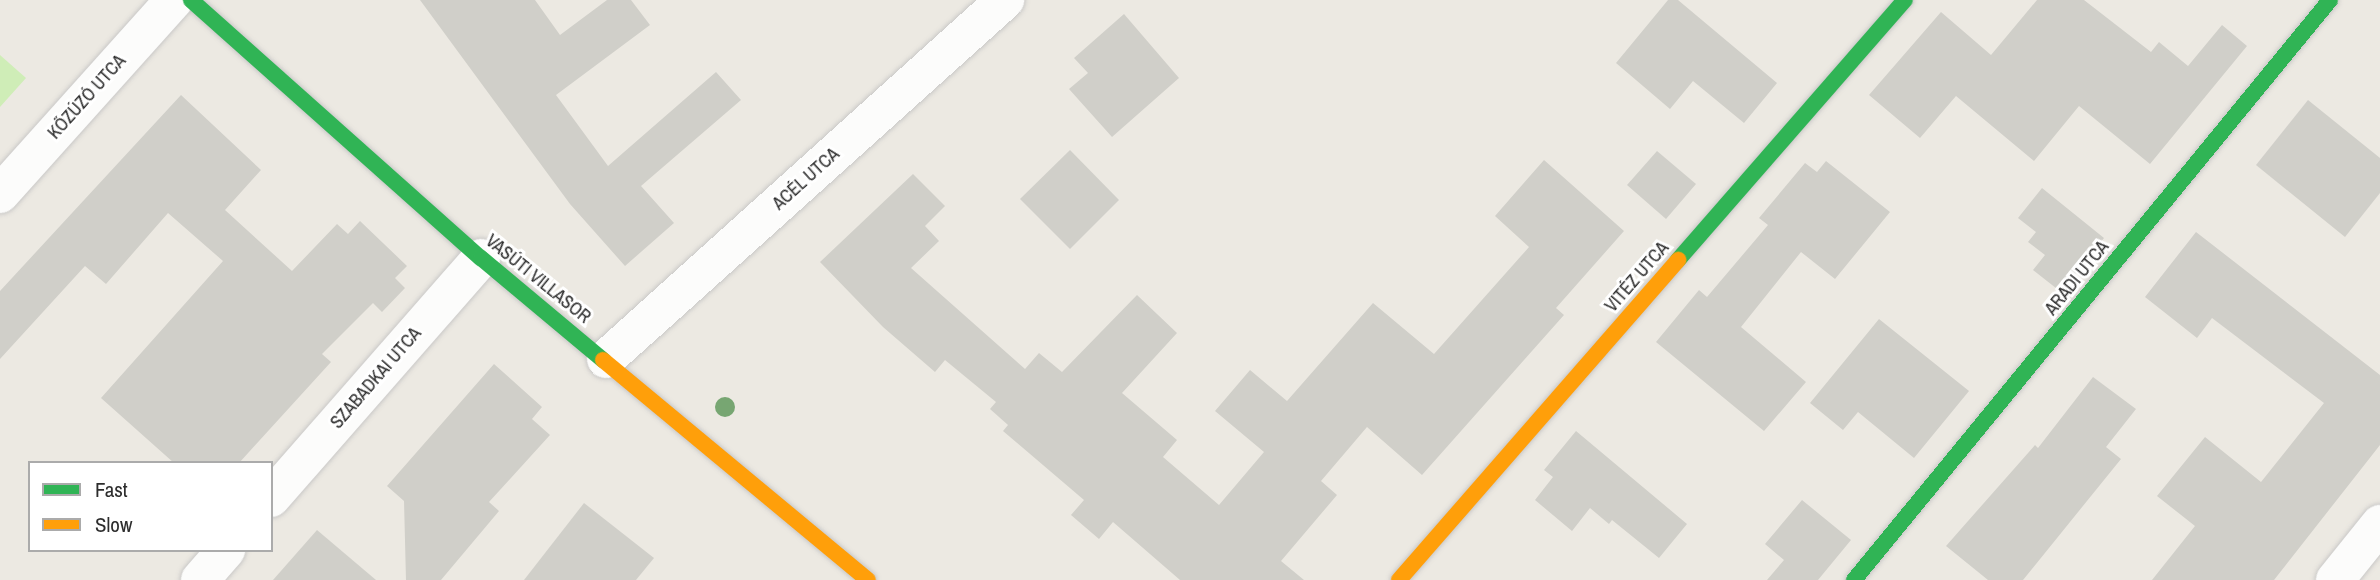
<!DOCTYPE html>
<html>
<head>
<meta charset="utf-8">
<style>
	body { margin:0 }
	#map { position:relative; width:2380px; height:580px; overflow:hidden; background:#ece9e2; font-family:"Archivo Narrow",sans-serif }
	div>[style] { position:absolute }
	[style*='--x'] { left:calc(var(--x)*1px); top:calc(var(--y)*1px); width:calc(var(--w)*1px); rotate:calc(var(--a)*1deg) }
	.pitch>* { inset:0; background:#cfedb7 }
	.building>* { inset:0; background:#d0cfc9 }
	.roads { filter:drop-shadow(0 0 2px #c9c8c7) drop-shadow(0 0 2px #c9c8c7) }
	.street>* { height:38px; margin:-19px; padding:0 19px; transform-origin:19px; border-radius:19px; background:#fcfcfb }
	.fast>* { height:16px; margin:-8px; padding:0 8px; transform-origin:8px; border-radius:8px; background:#30b455 }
	.slow>* { height:16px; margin:-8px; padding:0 8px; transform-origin:8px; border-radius:8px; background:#ff9f0a }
	.trees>* { width:20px; height:20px; margin:-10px; border-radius:50%; background:#77a672 }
	span { translate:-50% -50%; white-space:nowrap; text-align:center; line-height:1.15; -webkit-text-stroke:6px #fff; paint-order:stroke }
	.street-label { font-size:18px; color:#2d2d2d }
	.legend { position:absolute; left:28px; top:461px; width:245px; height:91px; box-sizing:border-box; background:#fff; border:2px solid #ababab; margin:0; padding:9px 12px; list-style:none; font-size:21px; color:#2d2d2d }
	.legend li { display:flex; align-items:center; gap:14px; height:35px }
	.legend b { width:35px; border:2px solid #ababab }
</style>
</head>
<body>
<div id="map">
	<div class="pitch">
		<div style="clip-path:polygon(0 55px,26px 78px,0 107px)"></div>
	</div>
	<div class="building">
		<div style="clip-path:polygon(420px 0,535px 0,560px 35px,607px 0,631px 0,650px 25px,556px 95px,608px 166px,716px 72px,741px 100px,641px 186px,674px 223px,625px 266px,570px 204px)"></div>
		<div style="clip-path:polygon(1668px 0,1678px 0,1777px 83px,1744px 123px,1693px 81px,1670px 109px,1616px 63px)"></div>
		<div style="clip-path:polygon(2037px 0,2084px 0,2151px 52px,2159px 42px,2188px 66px,2222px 25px,2247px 46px,2150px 164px,2079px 106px,2034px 161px,1956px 96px,1920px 138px,1869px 95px,1941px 12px,1991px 55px)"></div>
		<div style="clip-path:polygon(1124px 14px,1179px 78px,1112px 137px,1069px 89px,1088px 73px,1074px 58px)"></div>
		<div style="clip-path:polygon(181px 95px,261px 170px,225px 210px,292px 271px,337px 224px,348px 234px,360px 221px,407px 266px,395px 278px,405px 288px,382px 312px,373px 303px,322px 354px,331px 362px,239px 463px,174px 463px,101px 398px,223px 261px,168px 213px,106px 284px,85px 266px,0 359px,0 291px)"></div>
		<div style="clip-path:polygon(2308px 100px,2380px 158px,2380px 193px,2345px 237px,2256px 165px)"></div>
		<div style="clip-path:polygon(1070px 150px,1119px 200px,1070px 249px,1020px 199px)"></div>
		<div style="clip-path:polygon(1657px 151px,1696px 184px,1666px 219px,1627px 185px)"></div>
		<div style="clip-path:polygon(1544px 160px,1624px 231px,1556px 308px,1564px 315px,1422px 475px,1367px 427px,1321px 481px,1337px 495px,1281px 561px,1304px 580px,1180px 580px,1113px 522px,1099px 539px,1071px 515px,1084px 500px,1003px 431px,1008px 425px,990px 409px,996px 402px,945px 360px,935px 372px,883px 327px,820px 262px,913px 174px,945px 206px,925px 226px,939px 241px,911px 268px,1025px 369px,1039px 353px,1062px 372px,1137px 295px,1177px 333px,1122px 393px,1177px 440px,1163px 457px,1219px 505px,1264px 452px,1215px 411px,1250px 370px,1287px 401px,1373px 303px,1434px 354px,1529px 247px,1495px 216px)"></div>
		<div style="clip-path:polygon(1826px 161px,1890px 212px,1835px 279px,1801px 252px,1741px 327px,1806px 382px,1764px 431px,1656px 342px,1699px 290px,1707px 297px,1768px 225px,1759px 218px,1805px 163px,1817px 172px)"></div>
		<div style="clip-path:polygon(2042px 188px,2104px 238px,2061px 292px,2033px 270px,2045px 255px,2028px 242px,2036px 232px,2018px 218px)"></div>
		<div style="clip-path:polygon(2196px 232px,2380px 375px,2380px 445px,2274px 580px,2152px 580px,2195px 526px,2157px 496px,2205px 437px,2261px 482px,2324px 403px,2212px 318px,2197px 338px,2145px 297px)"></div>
		<div style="clip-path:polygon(1879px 319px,1969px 391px,1914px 458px,1858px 412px,1843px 430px,1810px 403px)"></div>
		<div style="clip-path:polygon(494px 364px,542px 407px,532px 419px,550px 435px,489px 502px,499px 511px,441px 580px,406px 580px,404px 501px,387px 486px)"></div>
		<div style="clip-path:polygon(2093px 377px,2136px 409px,2106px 447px,2121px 459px,2023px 580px,1988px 580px,1946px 546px,2035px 445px,2038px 448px)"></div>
		<div style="clip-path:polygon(1576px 431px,1687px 524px,1659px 558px,1612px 520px,1609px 524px,1590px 508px,1572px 531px,1535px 500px,1553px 477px,1544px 470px)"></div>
		<div style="clip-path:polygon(1802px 500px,1851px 540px,1818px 580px,1767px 580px,1784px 560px,1765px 544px)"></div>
		<div style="clip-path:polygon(584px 503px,654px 558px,636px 580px,524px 580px)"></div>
		<div style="clip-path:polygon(317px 530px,376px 580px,273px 580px)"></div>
	</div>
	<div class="roads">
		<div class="street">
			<div style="--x:0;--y:194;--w:261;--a:-48.1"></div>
			<div style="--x:606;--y:359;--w:537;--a:-41.98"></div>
			<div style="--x:271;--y:498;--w:319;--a:-48.8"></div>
			<div style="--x:200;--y:580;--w:40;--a:-49"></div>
			<div style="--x:2335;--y:580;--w:72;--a:-51.2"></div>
		</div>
		<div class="fast">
			<div style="--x:191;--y:0;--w:388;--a:41.7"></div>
			<div style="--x:481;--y:258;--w:159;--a:39.9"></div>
			<div style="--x:1678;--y:260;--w:345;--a:-48.9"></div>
			<div style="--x:1854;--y:580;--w:750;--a:-50.62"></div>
		</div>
		<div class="slow">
			<div style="--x:603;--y:360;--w:344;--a:39.7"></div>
			<div style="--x:1399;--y:580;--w:425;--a:-48.9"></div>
		</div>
	</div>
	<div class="trees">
		<div style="left:725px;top:407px"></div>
	</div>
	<div class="street-label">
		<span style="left:87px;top:97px;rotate:-48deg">KŐZÚZÓ UTCA</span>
		<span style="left:806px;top:179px;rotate:-42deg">ACÉL UTCA</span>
		<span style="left:1637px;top:277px;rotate:-49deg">VITÉZ UTCA</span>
		<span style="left:2077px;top:278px;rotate:-51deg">ARADI UTCA</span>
		<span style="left:538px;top:279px;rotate:39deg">VASÚTI VILLASOR</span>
		<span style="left:376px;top:378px;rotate:-49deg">SZABADKAI UTCA</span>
	</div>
	<ul class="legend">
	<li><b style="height:9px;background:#30b455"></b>Fast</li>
	<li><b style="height:9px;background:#ff9f0a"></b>Slow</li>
	</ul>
</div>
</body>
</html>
